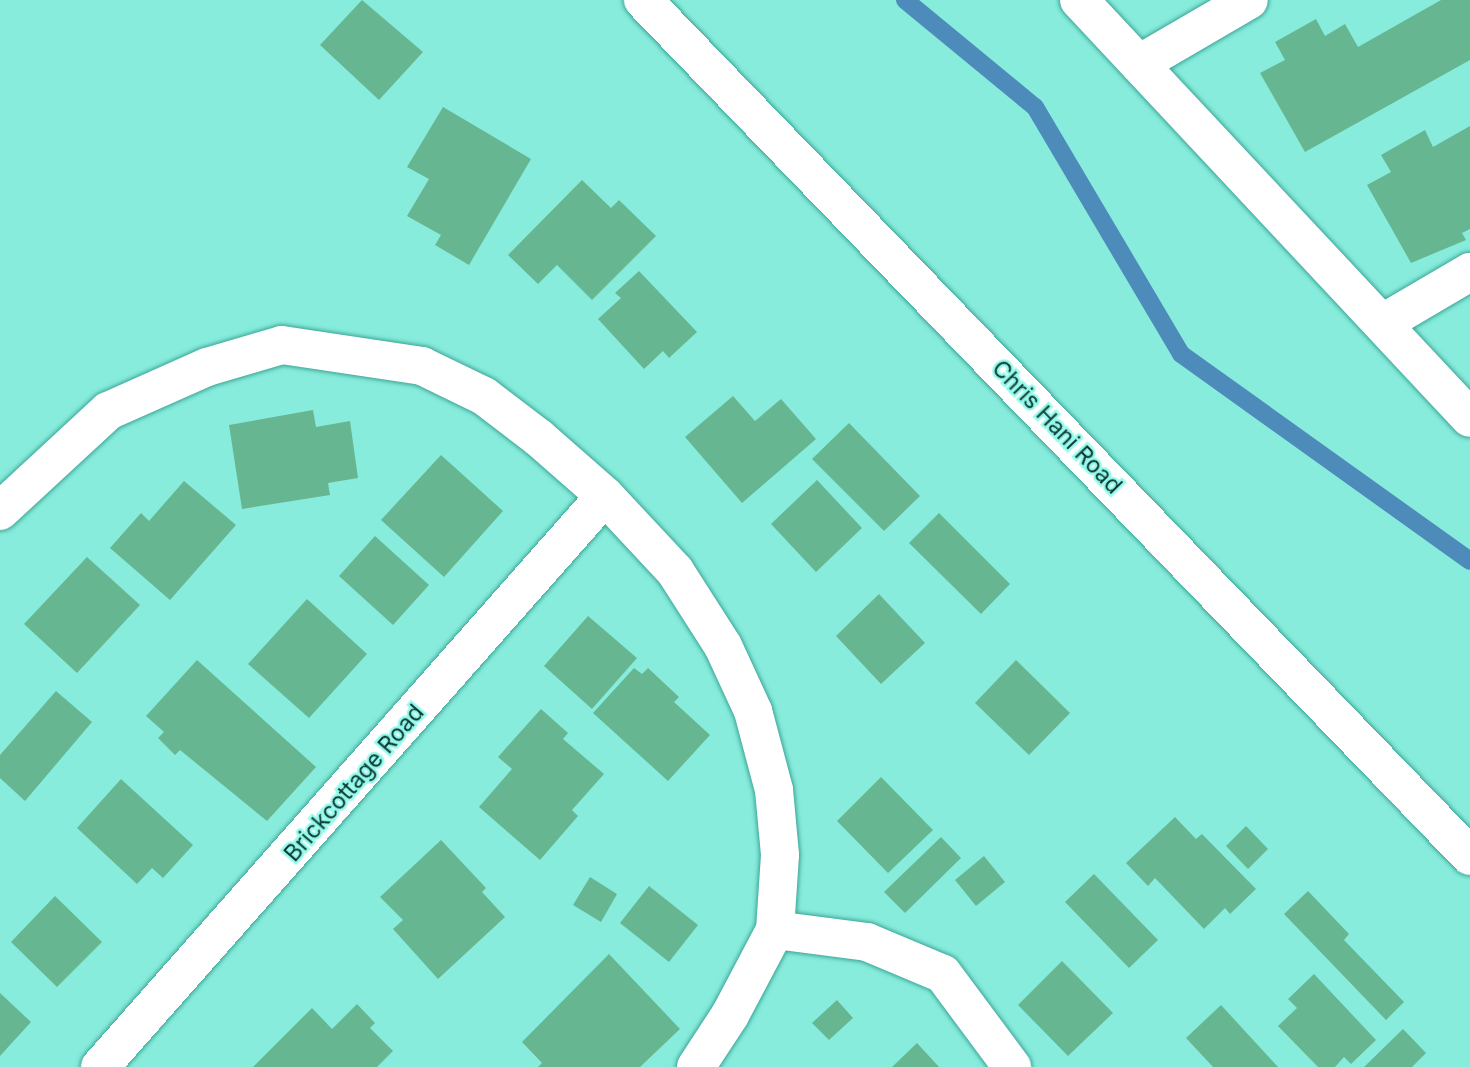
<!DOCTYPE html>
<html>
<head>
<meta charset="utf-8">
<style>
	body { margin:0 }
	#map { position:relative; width:1470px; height:1067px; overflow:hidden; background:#87ecdc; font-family:Inter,sans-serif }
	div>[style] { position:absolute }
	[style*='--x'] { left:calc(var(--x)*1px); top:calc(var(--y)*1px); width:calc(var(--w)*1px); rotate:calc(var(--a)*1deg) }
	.stream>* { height:18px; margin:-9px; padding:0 9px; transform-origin:9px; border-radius:9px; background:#4d8bba }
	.building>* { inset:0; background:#67b692 }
	.roads { filter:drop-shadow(0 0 2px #3ca597) drop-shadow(0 0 2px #3ca597) }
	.minor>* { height:38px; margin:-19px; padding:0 19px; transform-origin:19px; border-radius:19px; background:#fff }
	.secondary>* { height:38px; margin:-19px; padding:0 19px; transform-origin:19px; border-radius:19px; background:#fff }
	span { translate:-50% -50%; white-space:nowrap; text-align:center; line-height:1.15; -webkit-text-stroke:5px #95faea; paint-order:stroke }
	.street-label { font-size:23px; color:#0b3833 }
</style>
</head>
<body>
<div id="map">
	<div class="stream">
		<div style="--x:905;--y:0;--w:168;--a:39.5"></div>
		<div style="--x:1035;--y:107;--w:287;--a:59.4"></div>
		<div style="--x:1181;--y:354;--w:355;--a:35.6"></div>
	</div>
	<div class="building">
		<div style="clip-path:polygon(362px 0,423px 52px,379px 100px,320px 45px)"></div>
		<div style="clip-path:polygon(1441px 0,1470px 0,1470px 60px,1305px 152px,1260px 73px,1285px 60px,1275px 42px,1316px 19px,1325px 36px,1345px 24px,1358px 47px)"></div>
		<div style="clip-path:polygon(443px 107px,531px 159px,469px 265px,435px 245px,441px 235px,407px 216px,429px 179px,407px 167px)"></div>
		<div style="clip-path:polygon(1470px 126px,1470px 229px,1462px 233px,1466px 240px,1411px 263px,1367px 185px,1391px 172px,1381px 155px,1425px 130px,1433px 147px)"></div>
		<div style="clip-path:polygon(582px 180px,611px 208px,619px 200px,656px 236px,592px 300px,557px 265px,538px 284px,508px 255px)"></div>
		<div style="clip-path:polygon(639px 271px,697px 332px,669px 358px,663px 351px,644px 369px,598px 319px,621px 298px,615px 293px)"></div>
		<div style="clip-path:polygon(733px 396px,755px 421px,781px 399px,816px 439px,742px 503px,685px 437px)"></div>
		<div style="clip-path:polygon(313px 410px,316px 427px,350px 421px,358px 478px,328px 483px,330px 495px,242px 509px,229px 425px)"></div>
		<div style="clip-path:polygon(849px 423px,920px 496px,884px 531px,812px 459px)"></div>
		<div style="clip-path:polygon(441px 455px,503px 511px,444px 577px,381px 520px)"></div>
		<div style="clip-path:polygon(817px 480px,862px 528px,816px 572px,771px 524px)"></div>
		<div style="clip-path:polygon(184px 481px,236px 525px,170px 600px,110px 548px,141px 513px,149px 521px)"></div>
		<div style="clip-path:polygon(939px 513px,1010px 584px,981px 614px,909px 543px)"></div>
		<div style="clip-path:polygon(375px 536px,429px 585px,393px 625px,339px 576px)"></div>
		<div style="clip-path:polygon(87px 557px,140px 605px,77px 673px,24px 624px)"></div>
		<div style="clip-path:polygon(879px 594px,925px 643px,881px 684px,836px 636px)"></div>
		<div style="clip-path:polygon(307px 599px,367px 654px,309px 718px,248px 664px)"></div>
		<div style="clip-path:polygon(588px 616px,637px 658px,592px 709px,544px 666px)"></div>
		<div style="clip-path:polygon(197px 660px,316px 767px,267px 821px,180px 750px,175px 755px,158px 738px,164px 732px,146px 716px)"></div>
		<div style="clip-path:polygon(1016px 660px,1070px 713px,1029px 755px,975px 703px)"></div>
		<div style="clip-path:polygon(634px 668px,642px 674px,648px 668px,679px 697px,674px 702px,710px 735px,668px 781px,593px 713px)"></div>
		<div style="clip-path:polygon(56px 691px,92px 722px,25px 801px,0 778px,0 755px)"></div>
		<div style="clip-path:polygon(541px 709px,568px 733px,563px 739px,604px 774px,572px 810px,578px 816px,540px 860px,479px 807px,512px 769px,498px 757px)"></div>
		<div style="clip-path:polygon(881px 777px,933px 830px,888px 873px,837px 821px)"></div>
		<div style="clip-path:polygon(121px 779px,193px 845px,163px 878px,152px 868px,137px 884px,77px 828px)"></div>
		<div style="clip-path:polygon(1175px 817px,1196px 839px,1202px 834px,1256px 889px,1230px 914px,1225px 908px,1204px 929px,1155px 878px,1148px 886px,1126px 863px)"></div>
		<div style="clip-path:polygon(1246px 826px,1268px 849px,1248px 869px,1226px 846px)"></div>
		<div style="clip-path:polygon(941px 837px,961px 858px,905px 913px,884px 892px)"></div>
		<div style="clip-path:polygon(441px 840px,486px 888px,482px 892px,505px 917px,438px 979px,393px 929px,403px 920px,380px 897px)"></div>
		<div style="clip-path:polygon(984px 856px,1005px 882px,976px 906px,955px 880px)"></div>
		<div style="clip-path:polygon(1094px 874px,1158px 940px,1129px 968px,1065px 902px)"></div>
		<div style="clip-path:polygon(590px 877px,617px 894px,601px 922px,573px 905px)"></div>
		<div style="clip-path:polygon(649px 886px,698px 925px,669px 962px,620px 923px)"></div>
		<div style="clip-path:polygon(1308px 891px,1349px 934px,1344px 940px,1404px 1002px,1386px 1020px,1284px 914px)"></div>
		<div style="clip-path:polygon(55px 896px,102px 942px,57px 987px,11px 942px)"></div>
		<div style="clip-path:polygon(609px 954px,680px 1029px,640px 1067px,538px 1067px,542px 1063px,522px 1042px)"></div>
		<div style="clip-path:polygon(1062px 961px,1113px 1013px,1068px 1056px,1018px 1005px)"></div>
		<div style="clip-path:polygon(1314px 974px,1376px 1040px,1351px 1064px,1344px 1057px,1335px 1067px,1318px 1067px,1278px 1026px,1297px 1008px,1288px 999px)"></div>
		<div style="clip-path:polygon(0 993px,31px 1022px,0 1056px)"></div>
		<div style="clip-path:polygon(837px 1000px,853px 1018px,829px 1040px,812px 1023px)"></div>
		<div style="clip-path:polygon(357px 1004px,375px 1023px,370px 1028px,393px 1051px,377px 1067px,253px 1067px,312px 1008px,332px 1029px)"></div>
		<div style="clip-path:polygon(1221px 1005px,1278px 1067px,1213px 1067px,1186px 1038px)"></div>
		<div style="clip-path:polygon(1403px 1029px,1426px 1053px,1412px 1067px,1364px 1067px)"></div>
		<div style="clip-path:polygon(917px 1043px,939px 1067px,892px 1067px)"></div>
	</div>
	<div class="roads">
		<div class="minor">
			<div style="--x:1079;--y:0;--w:572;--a:46.91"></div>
			<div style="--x:1139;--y:64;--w:127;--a:-30.2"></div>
			<div style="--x:1383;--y:323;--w:101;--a:-30.4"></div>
			<div style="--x:0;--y:511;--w:147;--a:-42.8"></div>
			<div style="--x:108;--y:411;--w:108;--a:-24"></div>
			<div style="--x:207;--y:367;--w:78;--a:-16.3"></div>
			<div style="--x:282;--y:345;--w:142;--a:8.5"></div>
			<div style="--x:422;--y:366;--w:69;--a:25.8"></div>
			<div style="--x:484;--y:396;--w:69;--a:37.4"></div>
			<div style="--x:539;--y:438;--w:88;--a:41.3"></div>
			<div style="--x:605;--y:496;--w:103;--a:47"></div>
			<div style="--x:675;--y:571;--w:89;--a:57.4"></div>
			<div style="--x:723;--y:646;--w:72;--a:65.2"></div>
			<div style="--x:753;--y:711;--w:82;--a:75.1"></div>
			<div style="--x:774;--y:790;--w:65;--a:84.7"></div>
			<div style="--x:780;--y:855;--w:75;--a:93.8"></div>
			<div style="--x:775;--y:930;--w:96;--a:117.9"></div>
			<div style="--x:730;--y:1015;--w:62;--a:123.2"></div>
			<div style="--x:775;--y:930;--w:93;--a:7.4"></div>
			<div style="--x:867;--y:942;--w:82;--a:22.8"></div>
			<div style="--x:943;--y:974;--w:116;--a:53.4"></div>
			<div style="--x:100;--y:1067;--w:762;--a:-48.51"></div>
		</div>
		<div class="secondary">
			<div style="--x:643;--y:0;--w:1190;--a:45.99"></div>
		</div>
	</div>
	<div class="street-label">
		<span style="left:1057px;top:427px;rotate:46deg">Chris Hani Road</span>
		<span style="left:354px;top:783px;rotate:-49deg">Brickcottage Road</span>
	</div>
</div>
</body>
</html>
